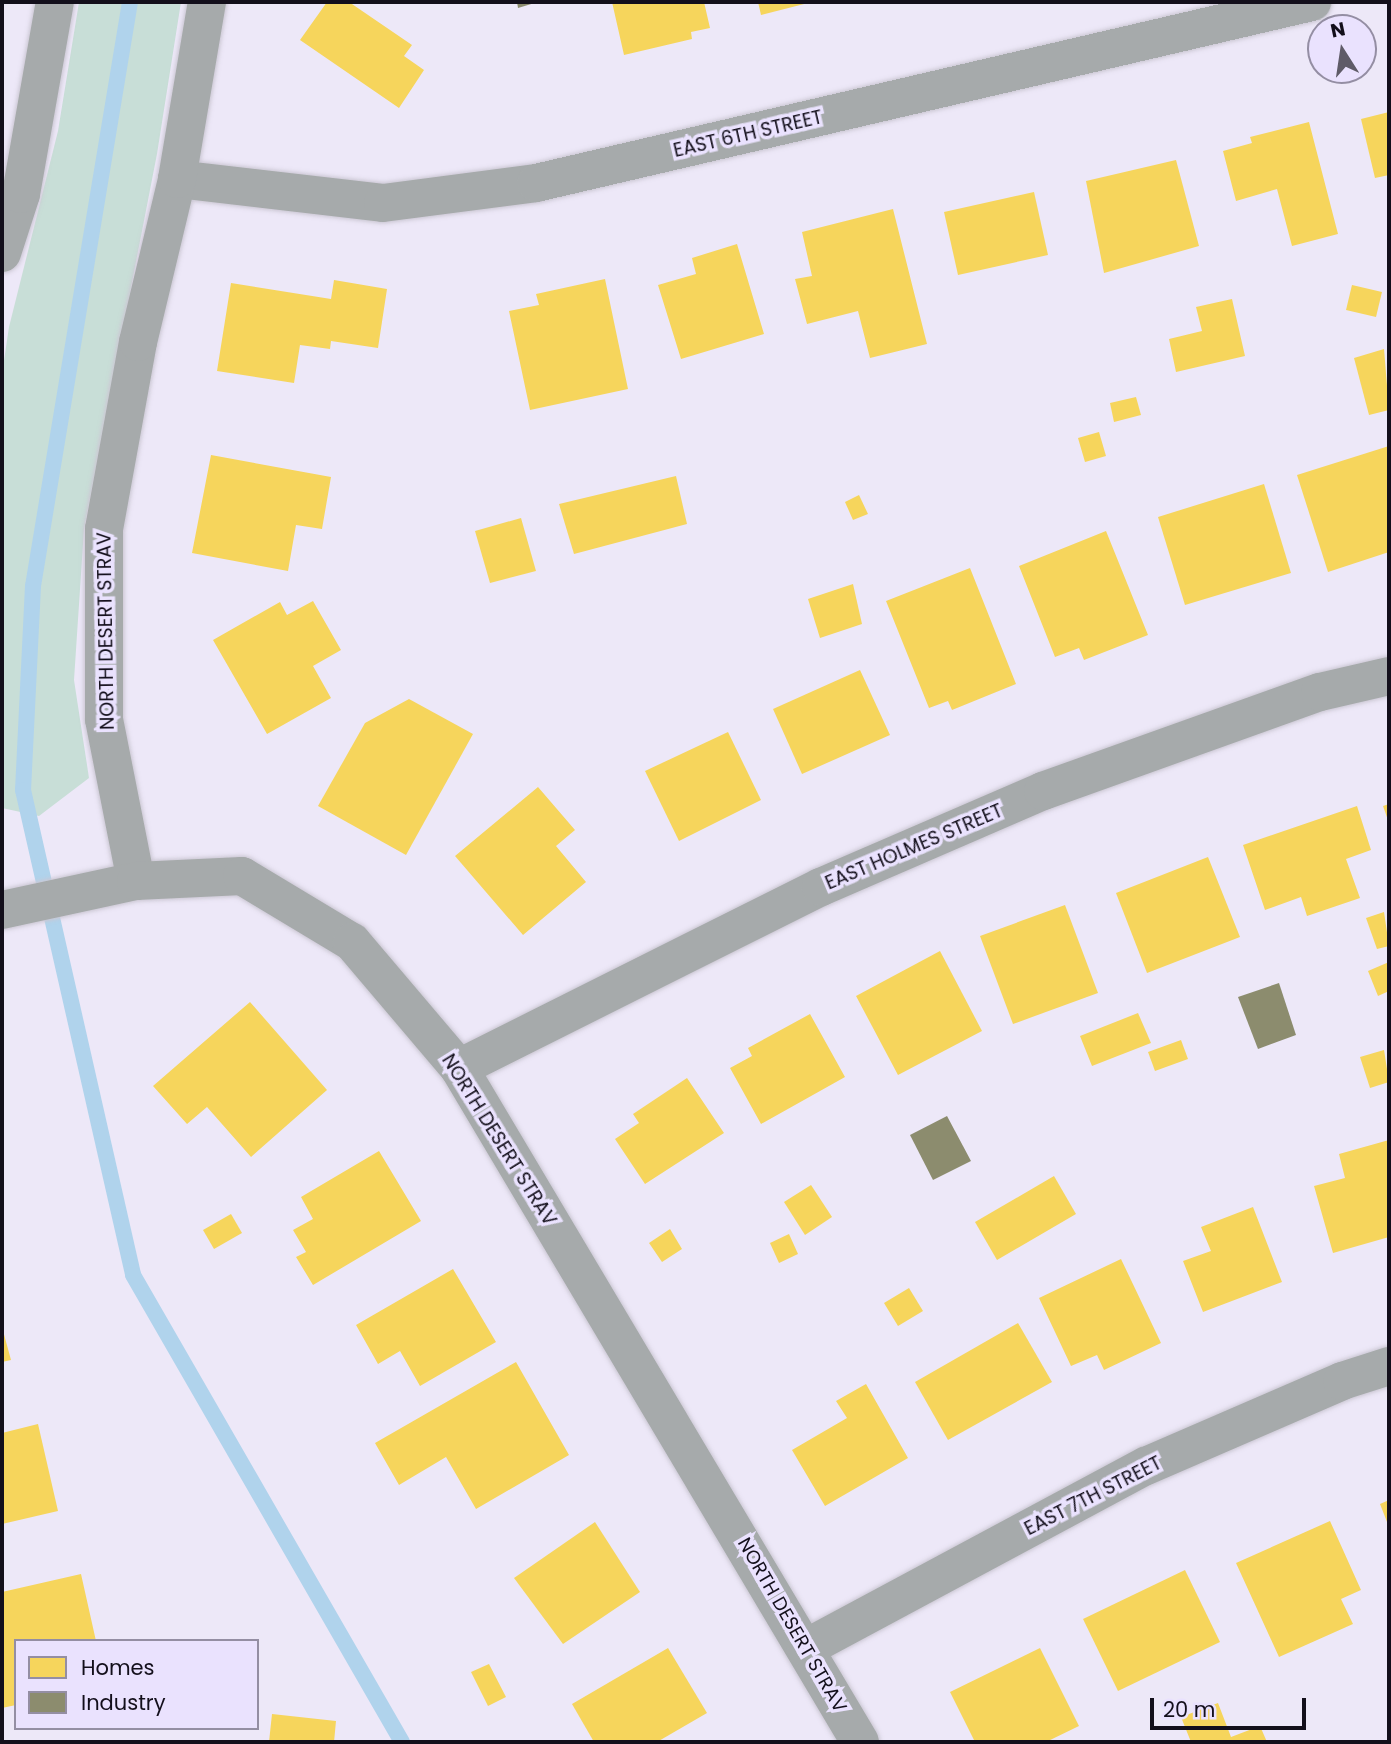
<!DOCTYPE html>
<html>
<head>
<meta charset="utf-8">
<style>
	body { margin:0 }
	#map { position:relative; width:1391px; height:1744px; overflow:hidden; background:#ede8f8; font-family:Poppins,sans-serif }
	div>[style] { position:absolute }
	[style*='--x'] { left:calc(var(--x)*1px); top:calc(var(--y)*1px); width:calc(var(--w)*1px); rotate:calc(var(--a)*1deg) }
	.green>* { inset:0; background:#c8ded7 }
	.homes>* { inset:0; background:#f6d55c }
	.industry>* { inset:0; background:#8c8c6e }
	.stream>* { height:16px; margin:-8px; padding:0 8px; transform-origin:8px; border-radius:8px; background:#b0d3ec }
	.roads { filter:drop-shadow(0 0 2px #cbc7d3) drop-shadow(0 0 2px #cbc7d3) }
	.street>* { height:38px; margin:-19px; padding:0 19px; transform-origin:19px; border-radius:19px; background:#a6aaab }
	span { translate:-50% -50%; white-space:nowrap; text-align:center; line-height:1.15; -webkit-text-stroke:7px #eae2fe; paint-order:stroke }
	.street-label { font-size:19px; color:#130f1b }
	.frame { position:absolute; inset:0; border:4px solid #130f1b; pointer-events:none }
	.legend { position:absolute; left:14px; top:1639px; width:245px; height:91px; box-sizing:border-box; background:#eae2fe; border:2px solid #948ea3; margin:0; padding:9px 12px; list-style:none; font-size:21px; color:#130f1b }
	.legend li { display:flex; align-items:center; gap:14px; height:35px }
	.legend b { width:35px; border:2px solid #948ea3 }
	.north { position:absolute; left:1307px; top:14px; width:70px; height:70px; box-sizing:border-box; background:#eae2fe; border:2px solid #948ea3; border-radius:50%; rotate:348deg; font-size:19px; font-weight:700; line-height:28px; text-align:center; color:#130f1b }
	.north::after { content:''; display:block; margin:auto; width:24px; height:32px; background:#5f5b68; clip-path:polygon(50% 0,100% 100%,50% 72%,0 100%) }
	.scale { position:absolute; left:1150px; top:1698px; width:156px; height:32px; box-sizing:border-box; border:4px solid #130f1b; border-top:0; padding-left:9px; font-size:21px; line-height:24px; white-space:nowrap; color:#130f1b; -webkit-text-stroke:5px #eae2fe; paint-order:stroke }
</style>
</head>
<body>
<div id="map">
	<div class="green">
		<div style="clip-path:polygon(79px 2px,181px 2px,157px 154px,84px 529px,74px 680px,89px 778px,39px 816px,2px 808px,2px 374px,9px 327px,58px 131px)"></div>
	</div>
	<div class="homes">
		<div style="clip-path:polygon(327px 2px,349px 2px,412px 45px,404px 56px,424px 70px,399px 108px,300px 40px)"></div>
		<div style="clip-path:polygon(612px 2px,704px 2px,710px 28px,691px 32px,692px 39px,624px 55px)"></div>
		<div style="clip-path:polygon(758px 2px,808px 2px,808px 3px,761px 15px)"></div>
		<div style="clip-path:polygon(1389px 112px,1389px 175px,1375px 178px,1361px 119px)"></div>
		<div style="clip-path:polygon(1309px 122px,1338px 234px,1292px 246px,1277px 189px,1236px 201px,1223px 151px,1252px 143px,1250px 137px)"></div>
		<div style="clip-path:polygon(1176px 160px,1199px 246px,1104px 273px,1086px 181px)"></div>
		<div style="clip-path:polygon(1034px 192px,1048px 255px,958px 275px,944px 212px)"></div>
		<div style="clip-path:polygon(893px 209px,927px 344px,870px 358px,858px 311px,807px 324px,795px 279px,812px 276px,802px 232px)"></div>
		<div style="clip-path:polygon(737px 244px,764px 334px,681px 359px,658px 285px,696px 274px,692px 258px)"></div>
		<div style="clip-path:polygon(605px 279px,628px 389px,530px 410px,509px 311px,539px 305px,536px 294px)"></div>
		<div style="clip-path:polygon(334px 280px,387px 289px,378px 348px,331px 341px,330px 349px,300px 345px,294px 383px,217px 371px,231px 283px,331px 299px)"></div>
		<div style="clip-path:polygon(1352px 285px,1382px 292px,1376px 317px,1346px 310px)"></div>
		<div style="clip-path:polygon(1232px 299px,1245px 356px,1176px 372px,1169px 339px,1202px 331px,1196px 307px)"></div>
		<div style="clip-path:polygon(1384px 349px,1389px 410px,1369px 415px,1354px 358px)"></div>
		<div style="clip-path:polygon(1136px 397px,1141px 415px,1114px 422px,1110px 403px)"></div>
		<div style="clip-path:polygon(1099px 432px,1106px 456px,1085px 462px,1078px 438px)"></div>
		<div style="clip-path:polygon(1389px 446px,1389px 552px,1328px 572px,1297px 475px)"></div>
		<div style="clip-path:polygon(211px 455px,331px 477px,322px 529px,296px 525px,288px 571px,192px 553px)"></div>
		<div style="clip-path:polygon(676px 476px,687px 524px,574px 554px,559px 504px)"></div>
		<div style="clip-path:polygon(1264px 484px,1291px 573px,1185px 605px,1158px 517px)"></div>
		<div style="clip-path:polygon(859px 495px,868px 514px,853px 520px,845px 502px)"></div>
		<div style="clip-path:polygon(521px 518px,536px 571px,490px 583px,475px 531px)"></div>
		<div style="clip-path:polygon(1106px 531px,1148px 635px,1084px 660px,1079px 648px,1055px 657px,1019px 566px)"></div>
		<div style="clip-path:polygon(970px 568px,1016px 684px,952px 710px,948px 701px,929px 708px,886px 601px)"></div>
		<div style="clip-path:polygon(853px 584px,862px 624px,820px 638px,808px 599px)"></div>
		<div style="clip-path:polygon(313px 601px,341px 650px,313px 666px,331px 698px,267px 734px,213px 640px,280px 602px,287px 615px)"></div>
		<div style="clip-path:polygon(860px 670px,890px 735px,802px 774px,773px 709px)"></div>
		<div style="clip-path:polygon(409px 699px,473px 734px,406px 855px,318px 806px,365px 723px)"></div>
		<div style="clip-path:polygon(728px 732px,761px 800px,679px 841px,645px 771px)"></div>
		<div style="clip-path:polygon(538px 787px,575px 830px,556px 846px,586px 882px,523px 935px,455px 856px)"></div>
		<div style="clip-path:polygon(1389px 804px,1389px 823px,1383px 806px)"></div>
		<div style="clip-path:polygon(1357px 806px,1371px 850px,1346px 859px,1360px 898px,1307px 916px,1301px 897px,1265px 910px,1243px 845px)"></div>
		<div style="clip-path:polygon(1208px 857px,1240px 937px,1147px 973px,1116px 893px)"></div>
		<div style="clip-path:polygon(1065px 905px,1098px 993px,1013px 1024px,980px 936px)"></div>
		<div style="clip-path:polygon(1384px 912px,1389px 946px,1377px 949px,1366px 918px)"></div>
		<div style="clip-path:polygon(940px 951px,982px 1031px,898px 1075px,856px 996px)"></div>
		<div style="clip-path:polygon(1389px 962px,1389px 991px,1378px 996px,1368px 971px)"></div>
		<div style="clip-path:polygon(250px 1002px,327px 1090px,251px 1157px,207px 1107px,187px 1124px,153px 1086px)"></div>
		<div style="clip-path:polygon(1138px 1013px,1151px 1043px,1092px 1066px,1080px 1036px)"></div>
		<div style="clip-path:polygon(810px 1014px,845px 1077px,761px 1124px,730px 1068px,752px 1056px,748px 1048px)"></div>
		<div style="clip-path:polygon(1181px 1040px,1188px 1059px,1155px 1071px,1148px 1052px)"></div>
		<div style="clip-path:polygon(1384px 1050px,1389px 1082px,1370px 1088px,1360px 1057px)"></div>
		<div style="clip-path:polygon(687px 1078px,724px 1133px,645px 1184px,615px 1139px,639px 1123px,633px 1114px)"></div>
		<div style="clip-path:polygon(1389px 1140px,1389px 1237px,1333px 1253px,1314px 1186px,1345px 1178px,1339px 1154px)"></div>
		<div style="clip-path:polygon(379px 1151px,421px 1221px,313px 1285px,296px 1257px,306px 1252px,293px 1230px,313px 1219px,301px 1197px)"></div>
		<div style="clip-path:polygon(1054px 1176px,1076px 1214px,997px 1260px,975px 1222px)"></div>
		<div style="clip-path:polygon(811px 1185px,832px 1217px,805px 1235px,784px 1202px)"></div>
		<div style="clip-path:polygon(1253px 1207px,1282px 1282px,1203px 1312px,1183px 1261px,1211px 1251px,1201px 1227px)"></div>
		<div style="clip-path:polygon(231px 1214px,242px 1233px,214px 1249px,203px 1230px)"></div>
		<div style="clip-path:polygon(670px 1229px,682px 1249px,662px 1262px,649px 1243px)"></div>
		<div style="clip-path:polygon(789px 1234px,798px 1254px,779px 1263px,770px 1243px)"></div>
		<div style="clip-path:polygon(1121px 1259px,1161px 1343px,1104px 1370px,1097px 1355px,1071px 1366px,1039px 1298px)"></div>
		<div style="clip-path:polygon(453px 1269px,496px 1342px,420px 1386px,400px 1351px,378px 1364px,356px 1325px)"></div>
		<div style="clip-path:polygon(909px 1288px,923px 1311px,898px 1326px,884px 1303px)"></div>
		<div style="clip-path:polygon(1018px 1323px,1052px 1382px,948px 1440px,915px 1382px)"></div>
		<div style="clip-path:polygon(2px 1327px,11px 1360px,2px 1362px)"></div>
		<div style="clip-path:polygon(516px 1362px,569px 1455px,476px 1509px,446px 1457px,399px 1485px,375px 1443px)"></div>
		<div style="clip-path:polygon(866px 1384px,908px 1458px,825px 1506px,792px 1450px,847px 1418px,836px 1401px)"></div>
		<div style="clip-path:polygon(38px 1424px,58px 1511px,2px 1524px,2px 1433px)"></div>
		<div style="clip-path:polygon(1389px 1500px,1389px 1527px,1380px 1504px)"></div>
		<div style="clip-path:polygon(1330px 1521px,1361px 1590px,1341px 1599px,1353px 1624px,1279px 1657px,1236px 1563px)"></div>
		<div style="clip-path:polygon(595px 1522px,640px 1592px,563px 1644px,514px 1578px)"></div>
		<div style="clip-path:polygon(1185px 1570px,1220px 1642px,1118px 1691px,1083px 1619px)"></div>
		<div style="clip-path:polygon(81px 1574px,96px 1641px,16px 1641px,16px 1705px,2px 1708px,2px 1592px)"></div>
		<div style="clip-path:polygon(668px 1648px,707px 1713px,657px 1742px,594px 1742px,572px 1704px)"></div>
		<div style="clip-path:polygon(1040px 1648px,1079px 1726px,1046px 1742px,975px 1742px,950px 1692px)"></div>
		<div style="clip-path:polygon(489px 1664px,506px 1697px,488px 1706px,471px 1672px)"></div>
		<div style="clip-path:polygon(1218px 1703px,1231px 1737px,1260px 1726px,1267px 1742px,1191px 1742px,1181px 1717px)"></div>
		<div style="clip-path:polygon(272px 1714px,336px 1721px,334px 1742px,269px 1742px)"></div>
	</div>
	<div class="industry">
		<div style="clip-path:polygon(517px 2px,538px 2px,518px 8px)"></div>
		<div style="clip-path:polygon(1279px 983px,1296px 1035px,1258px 1049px,1238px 997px)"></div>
		<div style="clip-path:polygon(947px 1116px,971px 1161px,933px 1180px,910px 1135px)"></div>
	</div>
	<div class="stream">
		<div style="--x:130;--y:2;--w:592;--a:99.43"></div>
		<div style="--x:33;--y:586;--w:204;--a:92.8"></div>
		<div style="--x:23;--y:790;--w:497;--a:77.2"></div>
		<div style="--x:133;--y:1275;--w:539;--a:60.06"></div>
	</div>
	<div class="roads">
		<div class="street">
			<div style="--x:177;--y:179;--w:207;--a:6.6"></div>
			<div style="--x:383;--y:203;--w:154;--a:-7.4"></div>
			<div style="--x:536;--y:183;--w:797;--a:-13.13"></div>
			<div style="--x:2;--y:253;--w:62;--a:-72.1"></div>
			<div style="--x:21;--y:194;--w:195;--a:-80"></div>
			<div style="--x:136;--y:881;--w:165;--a:-101.2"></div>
			<div style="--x:104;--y:719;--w:190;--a:-90"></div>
			<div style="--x:104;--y:529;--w:190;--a:-79.7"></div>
			<div style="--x:138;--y:342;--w:168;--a:-76.5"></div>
			<div style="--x:177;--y:179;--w:180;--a:-80.4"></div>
			<div style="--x:2;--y:910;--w:137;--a:-12.2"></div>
			<div style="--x:136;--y:881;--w:106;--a:-2.7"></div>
			<div style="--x:242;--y:876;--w:128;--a:31"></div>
			<div style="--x:352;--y:942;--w:165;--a:49.7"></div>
			<div style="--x:459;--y:1068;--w:784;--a:59.25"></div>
			<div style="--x:459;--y:1068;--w:405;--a:-26.6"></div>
			<div style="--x:821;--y:887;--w:242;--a:-23.4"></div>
			<div style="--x:1043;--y:791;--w:294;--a:-19.7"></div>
			<div style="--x:1320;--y:692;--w:71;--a:-13.1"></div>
			<div style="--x:806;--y:1648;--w:386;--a:-28.2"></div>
			<div style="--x:1146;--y:1466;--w:214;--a:-23.4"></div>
			<div style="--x:1342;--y:1381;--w:49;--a:-17.7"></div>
		</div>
	</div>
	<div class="street-label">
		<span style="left:748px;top:134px;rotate:-13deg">EAST 6TH STREET</span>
		<span style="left:106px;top:631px;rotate:-91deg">NORTH DESERT STRAV</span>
		<span style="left:914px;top:847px;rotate:-23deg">EAST HOLMES STREET</span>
		<span style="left:499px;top:1140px;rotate:58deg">NORTH DESERT STRAV</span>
		<span style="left:1093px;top:1496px;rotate:-27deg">EAST 7TH STREET</span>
		<span style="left:792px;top:1625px;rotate:60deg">NORTH DESERT STRAV</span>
	</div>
	<div class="frame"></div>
	<ul class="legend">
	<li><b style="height:19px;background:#f6d55c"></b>Homes</li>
	<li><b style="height:19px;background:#8c8c6e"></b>Industry</li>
	</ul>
	<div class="north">N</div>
	<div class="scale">20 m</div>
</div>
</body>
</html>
